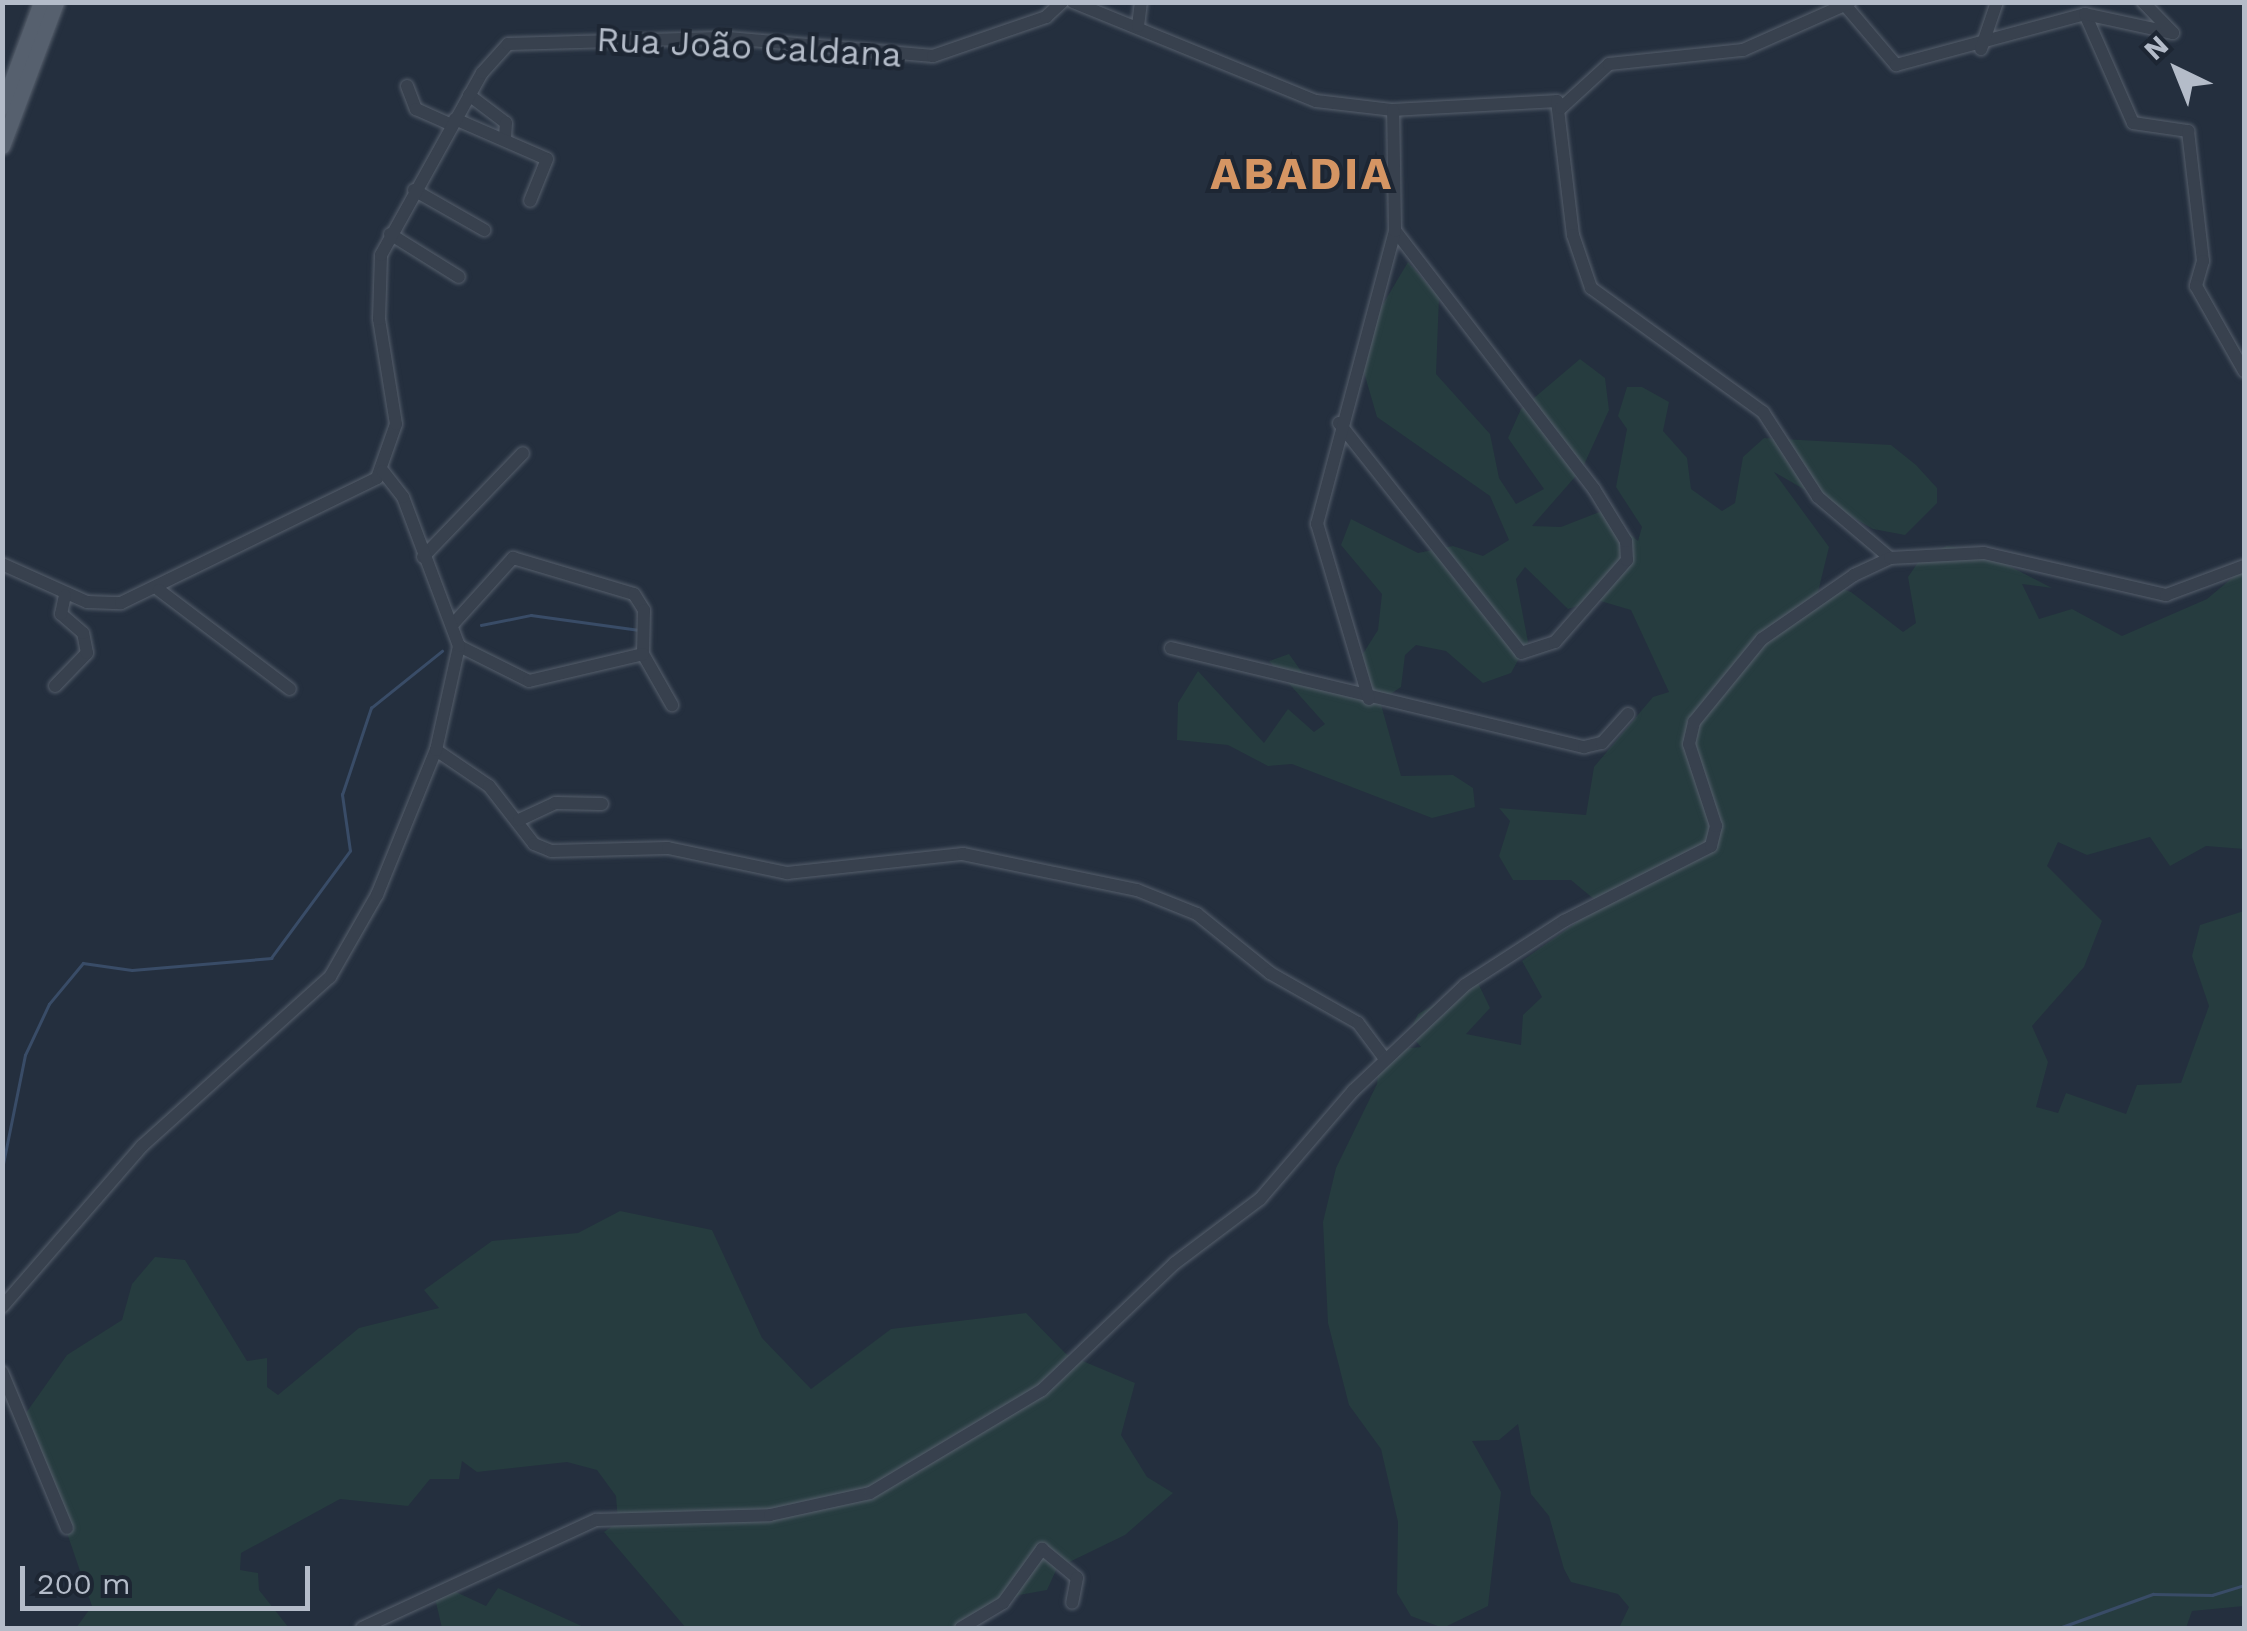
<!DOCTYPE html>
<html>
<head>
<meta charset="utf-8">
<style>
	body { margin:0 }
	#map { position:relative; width:2247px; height:1631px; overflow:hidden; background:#242f3e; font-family:"Work Sans",sans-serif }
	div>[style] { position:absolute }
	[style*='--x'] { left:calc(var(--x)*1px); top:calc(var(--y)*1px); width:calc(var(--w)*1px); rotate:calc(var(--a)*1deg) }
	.green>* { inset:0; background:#263c3f }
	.stream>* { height:2.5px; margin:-1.25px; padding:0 1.25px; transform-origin:1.25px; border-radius:1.25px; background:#394c67 }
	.roads { filter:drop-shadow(0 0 2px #565f6c) drop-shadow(0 0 2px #565f6c) }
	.minor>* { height:12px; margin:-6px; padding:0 6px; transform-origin:6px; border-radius:6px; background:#38414e }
	.major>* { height:15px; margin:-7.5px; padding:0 7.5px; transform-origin:7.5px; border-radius:7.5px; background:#56606e }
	span { translate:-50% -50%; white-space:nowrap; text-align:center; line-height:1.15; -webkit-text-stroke:8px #1d2633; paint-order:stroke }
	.street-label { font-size:35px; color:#b4bcc9 }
	.district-label { font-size:45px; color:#d59563; font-weight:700; letter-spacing:2.5px }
	.frame { position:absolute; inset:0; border:5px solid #b4bcc9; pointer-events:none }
	.north { position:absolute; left:2127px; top:20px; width:100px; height:100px; -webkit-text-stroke:8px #1d2633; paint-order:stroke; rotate:317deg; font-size:28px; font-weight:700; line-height:40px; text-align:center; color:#b4bcc9 }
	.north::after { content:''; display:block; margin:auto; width:35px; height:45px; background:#b4bcc9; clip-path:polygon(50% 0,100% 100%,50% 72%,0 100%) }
	.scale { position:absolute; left:20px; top:1566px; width:290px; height:45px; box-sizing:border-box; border:5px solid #b4bcc9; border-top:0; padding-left:12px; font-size:30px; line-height:35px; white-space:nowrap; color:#b4bcc9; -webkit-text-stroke:8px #1d2633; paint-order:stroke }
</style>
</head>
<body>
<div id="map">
	<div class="green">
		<div style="clip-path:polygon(1408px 262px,1439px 297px,1436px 374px,1490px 434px,1499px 478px,1516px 504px,1544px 489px,1508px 438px,1521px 409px,1580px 359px,1605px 378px,1609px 410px,1582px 469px,1532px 526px,1561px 527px,1602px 511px,1638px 541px,1642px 527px,1616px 487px,1627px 429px,1618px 416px,1627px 387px,1642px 387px,1669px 402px,1663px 431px,1687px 458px,1691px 489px,1722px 511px,1735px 503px,1743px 457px,1764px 438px,1891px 445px,1916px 465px,1937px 488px,1937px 503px,1905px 535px,1873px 529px,1774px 472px,1829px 547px,1816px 600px,1834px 586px,1851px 592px,1903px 632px,1916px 623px,1908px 577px,1921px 558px,1947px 546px,1980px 551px,2052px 588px,2022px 584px,2039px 619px,2072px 609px,2122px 636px,2207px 599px,2244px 568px,2244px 849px,2206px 846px,2170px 866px,2150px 837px,2087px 855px,2058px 842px,2047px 866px,2102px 921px,2084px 967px,2032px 1026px,2048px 1062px,2036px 1107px,2058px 1113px,2066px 1093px,2126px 1114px,2137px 1085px,2181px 1083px,2209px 1006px,2192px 956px,2200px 925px,2244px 911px,2244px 1606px,2192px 1611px,2186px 1628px,1619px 1628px,1629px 1607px,1618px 1594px,1571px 1582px,1564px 1569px,1549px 1516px,1531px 1494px,1518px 1424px,1499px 1440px,1472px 1441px,1501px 1492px,1488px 1606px,1443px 1628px,1411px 1616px,1397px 1593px,1398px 1522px,1381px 1449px,1349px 1405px,1328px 1323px,1323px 1222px,1336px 1168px,1377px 1084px,1380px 1051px,1421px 1047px,1409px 1033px,1418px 1014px,1477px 981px,1490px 1008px,1466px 1034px,1521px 1045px,1523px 1015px,1542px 997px,1522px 961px,1601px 905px,1571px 880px,1513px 880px,1499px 856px,1510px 821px,1499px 808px,1586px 815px,1594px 767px,1653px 697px,1669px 692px,1631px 610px,1597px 600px,1568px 609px,1525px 567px,1516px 579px,1528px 642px,1511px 673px,1483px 683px,1446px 651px,1416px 645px,1405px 655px,1401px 687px,1380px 701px,1401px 776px,1453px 775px,1473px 788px,1475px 807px,1432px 818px,1292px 764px,1268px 766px,1228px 745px,1177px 740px,1178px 703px,1198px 671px,1264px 743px,1288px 709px,1314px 732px,1325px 724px,1269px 661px,1289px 654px,1311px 685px,1367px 700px,1359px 660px,1378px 630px,1382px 594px,1341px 545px,1351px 519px,1418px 553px,1453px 546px,1483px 556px,1509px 540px,1490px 496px,1377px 417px,1363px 369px,1376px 316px)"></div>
		<div style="clip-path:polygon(620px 1211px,712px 1230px,762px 1338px,811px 1389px,891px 1329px,1026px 1313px,1066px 1354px,1135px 1383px,1121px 1435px,1147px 1477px,1173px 1493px,1125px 1535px,1057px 1568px,1047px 1590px,1019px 1595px,972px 1628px,686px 1628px,604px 1532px,618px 1522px,616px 1496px,597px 1470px,567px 1462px,477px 1472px,462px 1461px,459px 1479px,430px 1479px,408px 1506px,340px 1499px,241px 1553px,240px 1570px,258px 1573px,259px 1590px,289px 1628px,76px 1628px,92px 1606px,26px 1413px,67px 1355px,122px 1320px,132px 1284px,155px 1257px,185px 1260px,247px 1361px,267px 1358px,267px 1387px,278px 1395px,359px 1328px,439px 1308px,424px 1290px,492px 1241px,578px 1233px)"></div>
		<div style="clip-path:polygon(443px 1586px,486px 1606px,498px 1588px,586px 1628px,442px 1628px,434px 1594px)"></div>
	</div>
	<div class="stream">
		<div style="--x:481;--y:625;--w:51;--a:-11.3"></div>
		<div style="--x:531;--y:615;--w:109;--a:7.9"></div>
		<div style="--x:2;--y:1169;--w:116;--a:-78.6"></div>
		<div style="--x:25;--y:1055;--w:56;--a:-64.8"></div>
		<div style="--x:49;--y:1004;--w:53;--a:-50.3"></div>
		<div style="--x:83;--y:963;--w:49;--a:8.1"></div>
		<div style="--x:132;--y:970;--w:140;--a:-4.9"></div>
		<div style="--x:271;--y:958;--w:133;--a:-53.6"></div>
		<div style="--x:350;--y:851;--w:57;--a:-98.1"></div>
		<div style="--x:342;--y:795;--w:92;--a:-71.6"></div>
		<div style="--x:371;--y:708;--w:91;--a:-38.8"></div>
		<div style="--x:2059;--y:1628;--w:100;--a:-19.9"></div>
		<div style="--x:2153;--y:1594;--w:59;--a:1"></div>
		<div style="--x:2212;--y:1595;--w:34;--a:-17"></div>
	</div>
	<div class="roads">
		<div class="minor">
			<div style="--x:1073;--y:2;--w:262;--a:22.2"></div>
			<div style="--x:1316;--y:101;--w:78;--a:6.7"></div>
			<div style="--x:1393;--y:110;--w:164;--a:-3.1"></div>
			<div style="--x:1557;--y:101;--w:135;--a:83.2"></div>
			<div style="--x:1573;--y:235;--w:56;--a:71.2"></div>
			<div style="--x:1591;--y:288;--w:212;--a:35.8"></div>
			<div style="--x:1763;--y:412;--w:101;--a:57.1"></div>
			<div style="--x:1818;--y:497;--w:94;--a:40.3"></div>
			<div style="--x:1845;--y:5;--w:79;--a:49.6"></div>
			<div style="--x:1896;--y:65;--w:196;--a:-15.1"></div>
			<div style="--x:2085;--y:14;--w:119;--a:66.2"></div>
			<div style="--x:2133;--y:123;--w:56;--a:8.3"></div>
			<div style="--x:2188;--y:131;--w:131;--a:83.4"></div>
			<div style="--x:2203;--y:261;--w:26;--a:106"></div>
			<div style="--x:2196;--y:286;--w:98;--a:60.5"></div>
			<div style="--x:2085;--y:14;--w:90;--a:12.2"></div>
			<div style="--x:2173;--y:33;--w:43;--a:-134.1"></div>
			<div style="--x:1138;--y:26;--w:24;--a:-83"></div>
			<div style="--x:1981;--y:49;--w:50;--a:-71.2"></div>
			<div style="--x:407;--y:86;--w:25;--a:69"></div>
			<div style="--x:416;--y:109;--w:39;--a:24"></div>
			<div style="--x:469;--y:95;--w:46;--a:37.1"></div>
			<div style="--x:506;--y:123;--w:16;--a:94"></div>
			<div style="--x:1561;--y:108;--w:65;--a:-42.5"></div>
			<div style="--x:1609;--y:64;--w:135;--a:-6"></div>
			<div style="--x:1743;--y:50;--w:116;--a:-23.9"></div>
			<div style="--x:455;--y:119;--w:100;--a:23.5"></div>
			<div style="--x:547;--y:159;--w:45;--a:112"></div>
			<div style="--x:414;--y:190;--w:81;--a:29.7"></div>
			<div style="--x:390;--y:234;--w:81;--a:31.9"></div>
			<div style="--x:1339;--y:423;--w:293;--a:51.6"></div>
			<div style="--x:1521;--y:653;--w:36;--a:-18"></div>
			<div style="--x:1555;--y:642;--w:109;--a:-48.7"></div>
			<div style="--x:1627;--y:560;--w:19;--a:-93"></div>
			<div style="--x:1626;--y:541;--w:61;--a:-121.6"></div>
			<div style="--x:1594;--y:489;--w:326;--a:-127.6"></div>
			<div style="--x:423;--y:557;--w:144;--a:-46.1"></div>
			<div style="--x:2;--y:564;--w:93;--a:24.1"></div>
			<div style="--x:87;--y:602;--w:34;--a:2"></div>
			<div style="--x:121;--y:603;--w:285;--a:-26"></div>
			<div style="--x:377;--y:478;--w:57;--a:-70.6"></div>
			<div style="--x:396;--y:424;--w:106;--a:-99.2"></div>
			<div style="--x:379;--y:319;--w:64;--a:-88.2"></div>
			<div style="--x:381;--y:255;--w:208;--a:-61"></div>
			<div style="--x:482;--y:73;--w:39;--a:-48"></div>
			<div style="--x:508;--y:44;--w:220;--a:-1.6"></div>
			<div style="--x:728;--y:38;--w:206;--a:5"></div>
			<div style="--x:933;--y:56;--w:120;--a:-19"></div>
			<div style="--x:1046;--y:17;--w:22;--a:-43"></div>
			<div style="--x:159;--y:590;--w:164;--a:37.1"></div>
			<div style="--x:454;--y:623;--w:88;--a:-47.8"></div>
			<div style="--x:513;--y:558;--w:126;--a:16.6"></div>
			<div style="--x:634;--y:594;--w:19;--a:58"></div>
			<div style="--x:644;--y:610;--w:44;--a:91.3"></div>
			<div style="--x:643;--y:654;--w:59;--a:60.4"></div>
			<div style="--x:459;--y:646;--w:78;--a:26.6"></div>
			<div style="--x:529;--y:681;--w:117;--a:-13.3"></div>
			<div style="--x:1171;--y:648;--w:425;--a:13.5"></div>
			<div style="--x:1584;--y:747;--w:18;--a:-13"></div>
			<div style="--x:1602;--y:743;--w:39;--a:-48"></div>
			<div style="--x:55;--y:686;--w:46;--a:-45.9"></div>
			<div style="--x:87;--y:653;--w:20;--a:-101"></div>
			<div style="--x:83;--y:633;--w:29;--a:-139"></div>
			<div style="--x:61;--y:614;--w:19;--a:-78"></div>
			<div style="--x:1369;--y:699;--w:183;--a:-106.5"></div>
			<div style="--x:1317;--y:524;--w:303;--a:-75.1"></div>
			<div style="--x:1395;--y:231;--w:121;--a:-90.9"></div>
			<div style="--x:436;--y:750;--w:64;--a:34.2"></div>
			<div style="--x:489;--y:786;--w:73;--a:52.2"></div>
			<div style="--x:534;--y:844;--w:18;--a:22"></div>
			<div style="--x:551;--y:851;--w:117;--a:-1.5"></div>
			<div style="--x:668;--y:848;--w:122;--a:11.9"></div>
			<div style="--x:787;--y:873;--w:177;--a:-6.2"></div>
			<div style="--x:963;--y:854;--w:178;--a:11.7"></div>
			<div style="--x:1137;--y:890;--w:65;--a:21.8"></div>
			<div style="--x:1197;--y:914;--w:94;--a:38.9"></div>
			<div style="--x:1270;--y:973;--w:101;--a:29.6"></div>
			<div style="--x:1358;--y:1023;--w:45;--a:53.1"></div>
			<div style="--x:519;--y:820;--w:40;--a:-25"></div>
			<div style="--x:555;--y:803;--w:47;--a:1.2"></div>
			<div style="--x:2;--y:1307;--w:213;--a:-49"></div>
			<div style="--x:142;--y:1146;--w:253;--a:-42"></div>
			<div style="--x:330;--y:977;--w:95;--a:-60.2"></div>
			<div style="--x:377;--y:895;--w:157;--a:-67.9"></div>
			<div style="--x:436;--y:750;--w:107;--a:-77.5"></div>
			<div style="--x:459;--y:646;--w:159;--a:-110.6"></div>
			<div style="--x:403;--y:497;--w:33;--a:-128"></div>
			<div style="--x:2;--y:1372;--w:169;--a:67.4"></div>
			<div style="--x:362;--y:1628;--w:258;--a:-24.8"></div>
			<div style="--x:596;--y:1520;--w:174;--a:-1.6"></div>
			<div style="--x:770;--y:1515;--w:102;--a:-12.4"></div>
			<div style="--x:870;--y:1493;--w:200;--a:-30.9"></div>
			<div style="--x:1042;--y:1390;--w:184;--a:-43.7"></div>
			<div style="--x:1175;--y:1263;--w:106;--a:-37"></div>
			<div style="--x:1260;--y:1199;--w:143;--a:-49.3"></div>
			<div style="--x:1353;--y:1091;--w:154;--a:-43.4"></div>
			<div style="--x:1465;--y:985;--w:118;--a:-32.9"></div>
			<div style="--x:1564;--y:921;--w:165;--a:-27"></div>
			<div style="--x:1711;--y:846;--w:21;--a:-76"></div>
			<div style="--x:1716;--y:826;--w:86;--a:-108.2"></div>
			<div style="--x:1689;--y:744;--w:23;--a:-77"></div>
			<div style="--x:1694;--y:722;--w:107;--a:-50.7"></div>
			<div style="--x:1762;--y:639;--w:112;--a:-34.8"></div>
			<div style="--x:1854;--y:575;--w:40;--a:-25"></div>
			<div style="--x:1890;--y:558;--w:94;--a:-3"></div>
			<div style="--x:1984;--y:553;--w:187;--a:13"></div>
			<div style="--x:2166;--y:595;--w:83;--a:-20.4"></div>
			<div style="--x:961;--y:1628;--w:49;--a:-30.8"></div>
			<div style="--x:1003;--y:1603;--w:67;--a:-54.2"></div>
			<div style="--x:1042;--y:1549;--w:45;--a:39.6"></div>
			<div style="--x:1077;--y:1578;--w:25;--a:101"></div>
		</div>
		<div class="major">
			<div style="--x:2;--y:107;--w:112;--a:-69.6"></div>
			<div style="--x:2;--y:146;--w:154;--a:-69.4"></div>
		</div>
	</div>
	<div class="street-label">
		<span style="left:749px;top:47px;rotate:3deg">Rua João Caldana</span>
	</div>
	<div class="district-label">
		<span style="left:1302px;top:174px">ABADIA</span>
	</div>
	<div class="frame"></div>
	<div class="north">N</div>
	<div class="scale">200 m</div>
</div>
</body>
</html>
